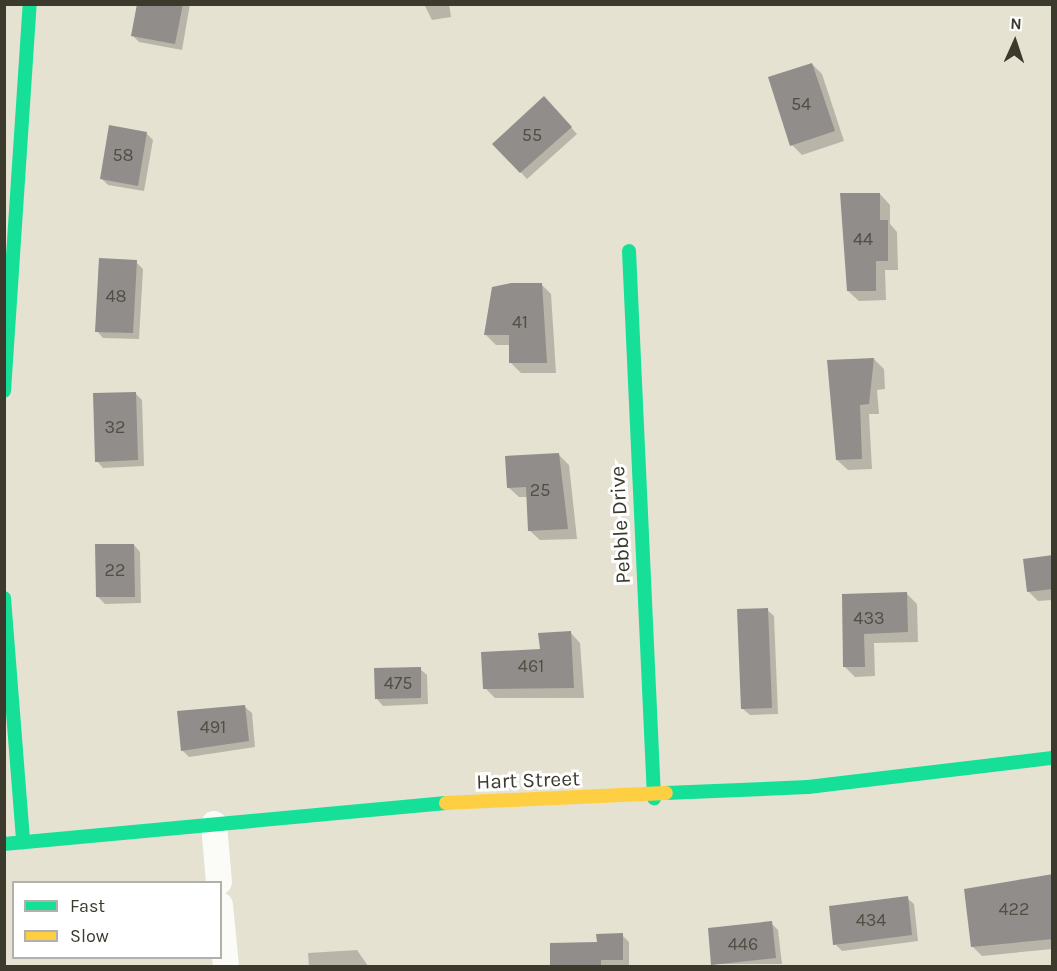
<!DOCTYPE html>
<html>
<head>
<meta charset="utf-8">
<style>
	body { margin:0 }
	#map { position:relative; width:1057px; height:971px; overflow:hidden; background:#e6e2d2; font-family:Karla,sans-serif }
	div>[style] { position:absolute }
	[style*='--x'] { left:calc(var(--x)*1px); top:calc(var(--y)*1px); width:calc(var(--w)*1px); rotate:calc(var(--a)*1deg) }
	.shadow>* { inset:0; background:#0003 }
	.building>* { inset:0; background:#908d8b }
	.street>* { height:26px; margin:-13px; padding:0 13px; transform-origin:13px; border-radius:13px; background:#fbfbf8 }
	.fast>* { height:14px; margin:-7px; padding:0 7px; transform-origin:7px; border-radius:7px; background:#16e098 }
	.slow>* { height:14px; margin:-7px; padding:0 7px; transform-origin:7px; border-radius:7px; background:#ffcf43 }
	span { translate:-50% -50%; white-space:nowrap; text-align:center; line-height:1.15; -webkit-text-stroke:6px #fff; paint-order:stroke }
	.number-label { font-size:18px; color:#514e44 }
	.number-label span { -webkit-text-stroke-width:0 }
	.street-label { font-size:21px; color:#3c392d }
	.frame { position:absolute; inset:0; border:6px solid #3c392d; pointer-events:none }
	.legend { position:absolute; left:12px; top:881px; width:210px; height:78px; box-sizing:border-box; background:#fff; border:2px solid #b1b0ab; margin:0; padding:8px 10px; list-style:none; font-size:18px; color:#3c392d }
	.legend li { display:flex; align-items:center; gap:12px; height:30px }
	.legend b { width:30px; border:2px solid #b1b0ab }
	.north { position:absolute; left:985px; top:12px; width:60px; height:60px; -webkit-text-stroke:4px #fff; paint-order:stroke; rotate:3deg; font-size:16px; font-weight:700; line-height:24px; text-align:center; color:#3c392d }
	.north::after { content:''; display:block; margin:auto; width:21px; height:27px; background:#3c392d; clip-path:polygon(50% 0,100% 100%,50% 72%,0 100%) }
</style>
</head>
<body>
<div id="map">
	<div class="shadow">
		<div style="clip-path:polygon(144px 4px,190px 4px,182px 50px,139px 42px,132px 35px)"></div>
		<div style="clip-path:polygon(424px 4px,449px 4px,451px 17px,432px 20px)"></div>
		<div style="clip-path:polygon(812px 64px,822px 74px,844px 141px,802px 155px,792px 145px)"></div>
		<div style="clip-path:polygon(551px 105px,577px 134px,527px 179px,495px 144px)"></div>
		<div style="clip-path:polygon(146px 133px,153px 140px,144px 191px,108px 185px,102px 179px)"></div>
		<div style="clip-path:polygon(880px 194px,890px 205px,890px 224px,897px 232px,898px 270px,885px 270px,886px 300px,859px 301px,848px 291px)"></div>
		<div style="clip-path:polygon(136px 262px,143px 269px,139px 339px,103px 338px,97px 331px)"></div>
		<div style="clip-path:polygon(541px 284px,551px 294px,556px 373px,521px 373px,511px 363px,510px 345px,496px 345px,486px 335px)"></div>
		<div style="clip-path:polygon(874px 359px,884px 369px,885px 389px,877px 390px,879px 414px,869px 414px,872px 469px,848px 470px,837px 460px)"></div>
		<div style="clip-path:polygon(135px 393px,142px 400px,144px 466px,103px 468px,97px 461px)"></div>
		<div style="clip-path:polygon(559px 455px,569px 465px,577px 539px,540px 540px,529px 530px,528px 497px,519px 497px,508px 487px)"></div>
		<div style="clip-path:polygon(134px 545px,140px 552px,141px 603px,105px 604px,98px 597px)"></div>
		<div style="clip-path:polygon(1052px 556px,1052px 600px,1038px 601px,1028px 591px)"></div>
		<div style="clip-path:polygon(907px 594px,917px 604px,918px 642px,874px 643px,875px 676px,855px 677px,845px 667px,843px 595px)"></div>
		<div style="clip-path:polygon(767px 610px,774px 616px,778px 714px,750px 715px,743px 709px)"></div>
		<div style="clip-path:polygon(570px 632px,580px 643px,584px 698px,495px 698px,485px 688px)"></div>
		<div style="clip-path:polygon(420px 669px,427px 675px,428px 704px,383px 706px,377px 699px)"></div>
		<div style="clip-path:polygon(245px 707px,252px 713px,255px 747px,189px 757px,182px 750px)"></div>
		<div style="clip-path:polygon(1052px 876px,1052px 949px,982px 956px,972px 946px)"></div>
		<div style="clip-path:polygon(907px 898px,914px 904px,918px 941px,842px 951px,835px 944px)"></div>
		<div style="clip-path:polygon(771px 923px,778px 930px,782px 964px,713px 964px)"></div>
		<div style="clip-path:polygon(622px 935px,629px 942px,629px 966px,552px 966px,551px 944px,598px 943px)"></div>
		<div style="clip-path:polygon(357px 950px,368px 966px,309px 966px,308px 953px)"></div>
	</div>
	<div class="building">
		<div style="clip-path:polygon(137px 4px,183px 4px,175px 44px,131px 36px)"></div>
		<div style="clip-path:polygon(812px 63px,835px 131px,790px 146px,768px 77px)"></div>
		<div style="clip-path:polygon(544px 96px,572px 127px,520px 173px,492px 144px)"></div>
		<div style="clip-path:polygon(109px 125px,147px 132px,138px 186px,100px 179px)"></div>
		<div style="clip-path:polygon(840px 193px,880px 193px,880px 220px,888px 220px,888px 261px,876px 261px,876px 291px,847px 291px)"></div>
		<div style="clip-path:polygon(99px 258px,137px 260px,133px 333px,95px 332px)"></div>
		<div style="clip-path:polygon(511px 283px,542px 283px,547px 363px,509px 363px,509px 335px,484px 335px,492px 287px)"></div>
		<div style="clip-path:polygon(874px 358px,869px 404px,860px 405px,862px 459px,836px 460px,827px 360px)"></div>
		<div style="clip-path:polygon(136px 392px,138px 460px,95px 462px,93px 393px)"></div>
		<div style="clip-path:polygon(559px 453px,568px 529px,528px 531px,526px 487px,507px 488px,505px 456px)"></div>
		<div style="clip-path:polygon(95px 544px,134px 544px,135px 597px,96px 597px)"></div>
		<div style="clip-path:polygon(1053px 555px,1053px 589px,1027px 592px,1023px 559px)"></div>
		<div style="clip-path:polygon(907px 592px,908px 632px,864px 634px,865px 667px,843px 667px,842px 594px)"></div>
		<div style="clip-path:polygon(768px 608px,772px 708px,741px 709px,737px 609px)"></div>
		<div style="clip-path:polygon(571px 631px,574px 688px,483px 689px,481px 652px,540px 649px,538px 633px)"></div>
		<div style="clip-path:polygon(421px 667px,421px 698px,375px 699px,374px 668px)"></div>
		<div style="clip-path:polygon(245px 705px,249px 741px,181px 751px,177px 711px)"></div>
		<div style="clip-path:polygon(1053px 874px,1053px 939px,971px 947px,964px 889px)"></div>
		<div style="clip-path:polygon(908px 896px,912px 935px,833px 945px,829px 906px)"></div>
		<div style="clip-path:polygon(772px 921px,776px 958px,711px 965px,708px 928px)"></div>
		<div style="clip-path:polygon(623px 933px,623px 960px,601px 960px,601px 966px,550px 966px,550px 943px,597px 942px,596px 934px)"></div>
	</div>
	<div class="street">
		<div style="--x:214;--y:824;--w:58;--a:85.1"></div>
		<div style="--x:220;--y:905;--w:61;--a:84.4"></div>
	</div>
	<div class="fast">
		<div style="--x:629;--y:251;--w:548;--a:87.38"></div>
		<div style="--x:4;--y:391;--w:388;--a:-86.2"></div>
		<div style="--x:4;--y:598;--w:245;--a:85.5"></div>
		<div style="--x:666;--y:793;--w:142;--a:-2.4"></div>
		<div style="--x:808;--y:787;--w:246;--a:-6.8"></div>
		<div style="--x:4;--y:844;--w:444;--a:-5.3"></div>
	</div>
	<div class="slow">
		<div style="--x:446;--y:803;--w:220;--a:-2.6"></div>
	</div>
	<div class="number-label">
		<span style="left:801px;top:104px">54</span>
		<span style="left:532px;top:135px">55</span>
		<span style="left:123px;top:155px">58</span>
		<span style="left:863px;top:239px">44</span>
		<span style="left:116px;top:296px">48</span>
		<span style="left:520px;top:322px">41</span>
		<span style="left:115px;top:427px">32</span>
		<span style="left:540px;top:490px">25</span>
		<span style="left:115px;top:570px">22</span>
		<span style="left:869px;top:618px">433</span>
		<span style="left:531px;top:666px">461</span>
		<span style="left:398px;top:683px">475</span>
		<span style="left:213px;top:727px">491</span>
		<span style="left:1014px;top:909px">422</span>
		<span style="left:871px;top:920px">434</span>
		<span style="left:743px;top:944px">446</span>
	</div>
	<div class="street-label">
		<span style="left:620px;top:525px;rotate:-93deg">Pebble Drive</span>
		<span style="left:528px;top:780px;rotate:-2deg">Hart Street</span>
	</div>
	<div class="frame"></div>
	<ul class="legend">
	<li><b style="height:8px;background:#16e098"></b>Fast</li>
	<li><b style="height:8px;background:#ffcf43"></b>Slow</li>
	</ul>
	<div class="north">N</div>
</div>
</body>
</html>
